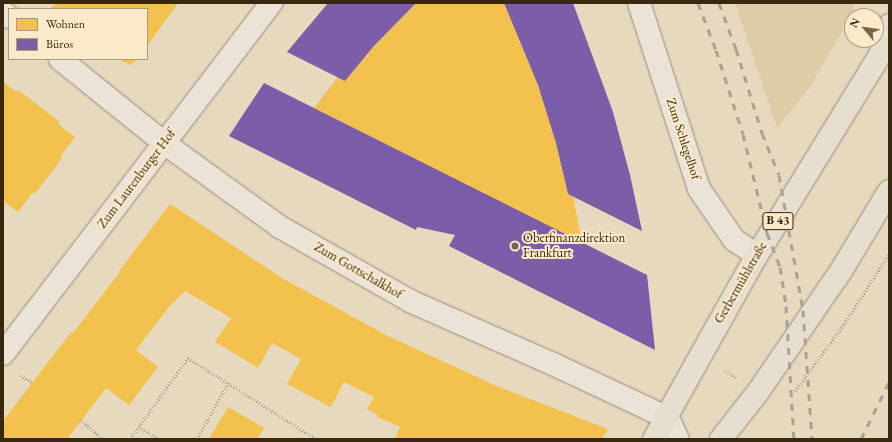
<!DOCTYPE html>
<html>
<head>
<meta charset="utf-8">
<style>
	body { margin:0 }
	#map { position:relative; width:892px; height:442px; overflow:hidden; background:#e7d9be; font-family:"EB Garamond",serif }
	div>[style] { position:absolute }
	[style*='--x'] { left:calc(var(--x)*1px); top:calc(var(--y)*1px); width:calc(var(--w)*1px); rotate:calc(var(--a)*1deg) }
	.green>* { inset:0; background:#dfcba6 }
	.homes>* { inset:0; background:#f2c14e }
	.offices>* { inset:0; background:#7b5ea7 }
	.path>* { height:2.5px; margin-top:-1.25px; transform-origin:0; background:repeating-linear-gradient(90deg,#a9a295 0 1px,transparent 0 3px) }
	.roads { filter:drop-shadow(0 0 1px #988e7d) drop-shadow(0 0 1px #988e7d) }
	.minor>* { height:22px; margin:-11px; padding:0 11px; transform-origin:11px; border-radius:11px; background:#eae3d6 }
	.primary>* { height:22px; margin:-11px; padding:0 11px; transform-origin:11px; border-radius:11px; background:#e6dece }
	.rail>* { height:3px; margin-top:-1.5px; transform-origin:0; background:repeating-linear-gradient(90deg,#a9a295 0 7px,transparent 0 14px) }
	.dots>* { width:11px; height:11px; translate:-50% -50%; box-sizing:border-box; border:2px solid #faeaca; border-radius:50% }
	span { translate:-50% -50%; white-space:nowrap; text-align:center; line-height:1.15; -webkit-text-stroke:4px #faeaca; paint-order:stroke }
	.shield-label span { padding:1px 3px; background:#faeaca; border:1px solid; border-radius:3px; -webkit-text-stroke-width:0 }
	.shield-label { font-size:12px; color:#39270f; font-weight:700 }
	.street-label { font-size:13px; color:#39270f }
	.poi-label { font-size:13px; color:#39270f }
	.left { translate:0 -50%; text-align:left }
	.frame { position:absolute; inset:0; border:4px solid #39270f; pointer-events:none }
	.legend { position:absolute; left:8px; top:8px; width:140px; height:52px; box-sizing:border-box; background:#faeaca; border:1px solid #ad9c7f; margin:0; padding:5px 7px; list-style:none; font-size:12px; color:#39270f }
	.legend li { display:flex; align-items:center; gap:8px; height:20px }
	.legend b { width:20px; border:1px solid #ad9c7f }
	.north { position:absolute; left:844px; top:8px; width:40px; height:40px; box-sizing:border-box; background:#faeaca; border:1px solid #ad9c7f; border-radius:50%; rotate:299deg; font-size:11px; font-weight:700; line-height:16px; text-align:center; color:#39270f }
	.north::after { content:''; display:block; margin:auto; width:14px; height:18px; background:#76654c; clip-path:polygon(50% 0,100% 100%,50% 72%,0 100%) }
</style>
</head>
<body>
<div id="map">
	<div class="green">
		<div style="clip-path:polygon(735px 3px,854px 3px,853px 12px,810px 87px,777px 128px)"></div>
	</div>
	<div class="homes">
		<div style="clip-path:polygon(55px 3px,178px 3px,147px 46px,147px 9px,53px 9px,51px 8px)"></div>
		<div style="clip-path:polygon(416px 3px,504px 3px,538px 85px,556px 143px,568px 194px,573px 196px,582px 243px,314px 108px,338px 77px,345px 81px,373px 47px)"></div>
		<div style="clip-path:polygon(119px 59px,138px 59px,130px 65px)"></div>
		<div style="clip-path:polygon(3px 81px,16px 92px,18px 90px,60px 122px,58px 124px,75px 137px,60px 157px,62px 158px,35px 194px,33px 192px,18px 212px,3px 201px)"></div>
		<div style="clip-path:polygon(170px 204px,282px 278px,386px 335px,494px 385px,608px 429px,602px 439px,395px 439px,400px 427px,377px 417px,378px 415px,367px 409px,374px 397px,344px 382px,331px 407px,287px 384px,301px 359px,272px 343px,258px 368px,215px 342px,231px 318px,185px 291px,168px 308px,136px 350px,158px 367px,129px 405px,106px 388px,67px 439px,3px 439px,3px 421px,72px 331px,73px 333px,120px 272px,119px 271px)"></div>
		<div style="clip-path:polygon(228px 407px,264px 428px,257px 439px,209px 439px)"></div>
	</div>
	<div class="offices">
		<div style="clip-path:polygon(328px 3px,416px 3px,373px 47px,345px 81px,287px 52px)"></div>
		<div style="clip-path:polygon(504px 3px,573px 3px,613px 112px,630px 175px,642px 231px,568px 194px,556px 143px,538px 85px)"></div>
		<div style="clip-path:polygon(264px 83px,647px 275px,655px 350px,449px 246px,455px 235px,417px 227px,416px 230px,229px 136px)"></div>
	</div>
	<div class="path">
		<div style="--x:725;--y:371;--w:13;--a:29"></div>
		<div style="--x:21;--y:375;--w:14;--a:34"></div>
		<div style="--x:795;--y:391;--w:83;--a:-53.8"></div>
		<div style="--x:844;--y:324;--w:83;--a:-57.3"></div>
		<div style="--x:81;--y:420;--w:29;--a:41"></div>
		<div style="--x:139;--y:427;--w:23;--a:31"></div>
		<div style="--x:130;--y:439;--w:100;--a:-54.4"></div>
		<div style="--x:188;--y:358;--w:151;--a:32.3"></div>
		<div style="--x:197;--y:439;--w:64;--a:-61"></div>
	</div>
	<div class="roads">
		<div class="minor">
			<div style="--x:639;--y:3;--w:195;--a:72.1"></div>
			<div style="--x:699;--y:189;--w:62;--a:55.5"></div>
			<div style="--x:734;--y:240;--w:27;--a:33"></div>
			<div style="--x:3;--y:12;--w:8;--a:40"></div>
			<div style="--x:60;--y:59;--w:134;--a:38.9"></div>
			<div style="--x:164;--y:143;--w:143;--a:35.9"></div>
			<div style="--x:280;--y:227;--w:150;--a:29.6"></div>
			<div style="--x:410;--y:301;--w:156;--a:23.8"></div>
			<div style="--x:553;--y:364;--w:127;--a:25.2"></div>
			<div style="--x:668;--y:418;--w:23;--a:65"></div>
			<div style="--x:3;--y:354;--w:442;--a:-52.6"></div>
		</div>
		<div class="primary">
			<div style="--x:654;--y:439;--w:211;--a:-60.8"></div>
			<div style="--x:757;--y:255;--w:235;--a:-58.4"></div>
			<div style="--x:880;--y:55;--w:31;--a:-73"></div>
			<div style="--x:721;--y:439;--w:60;--a:-51.8"></div>
			<div style="--x:758;--y:392;--w:147;--a:-55.6"></div>
			<div style="--x:841;--y:271;--w:93;--a:-59"></div>
		</div>
	</div>
	<div class="rail">
		<div style="--x:698;--y:3;--w:50;--a:69"></div>
		<div style="--x:716;--y:50;--w:88;--a:72.2"></div>
		<div style="--x:743;--y:134;--w:102;--a:76.4"></div>
		<div style="--x:767;--y:233;--w:36;--a:69"></div>
		<div style="--x:780;--y:267;--w:39;--a:81"></div>
		<div style="--x:786;--y:306;--w:133;--a:86.6"></div>
		<div style="--x:719;--y:3;--w:49;--a:69.7"></div>
		<div style="--x:736;--y:49;--w:88;--a:72.8"></div>
		<div style="--x:762;--y:133;--w:45;--a:68"></div>
		<div style="--x:779;--y:175;--w:137;--a:79.9"></div>
		<div style="--x:803;--y:310;--w:129;--a:86"></div>
		<div style="--x:861;--y:439;--w:64;--a:-63.8"></div>
	</div>
	<div class="dots">
		<div style="left:515px;top:246px;background:#76654c"></div>
	</div>
	<div class="shield-label">
		<span style="left:778px;top:221px">B 43</span>
	</div>
	<div class="street-label">
		<span style="left:683px;top:139px;rotate:72deg">Zum Schlegelhof</span>
		<span style="left:137px;top:179px;rotate:-53deg">Zum Laurenburger Hof</span>
		<span style="left:358px;top:271px;rotate:30deg">Zum Gottschalkhof</span>
		<span style="left:741px;top:283px;rotate:-60deg">Gerbermühlstraße</span>
	</div>
	<div class="poi-label">
		<span class="left" style="left:523px;top:246px">Oberfinanzdirektion<br>Frankfurt</span>
	</div>
	<div class="frame"></div>
	<ul class="legend">
	<li><b style="height:11px;background:#f2c14e"></b>Wohnen</li>
	<li><b style="height:11px;background:#7b5ea7"></b>Büros</li>
	</ul>
	<div class="north">N</div>
</div>
</body>
</html>
